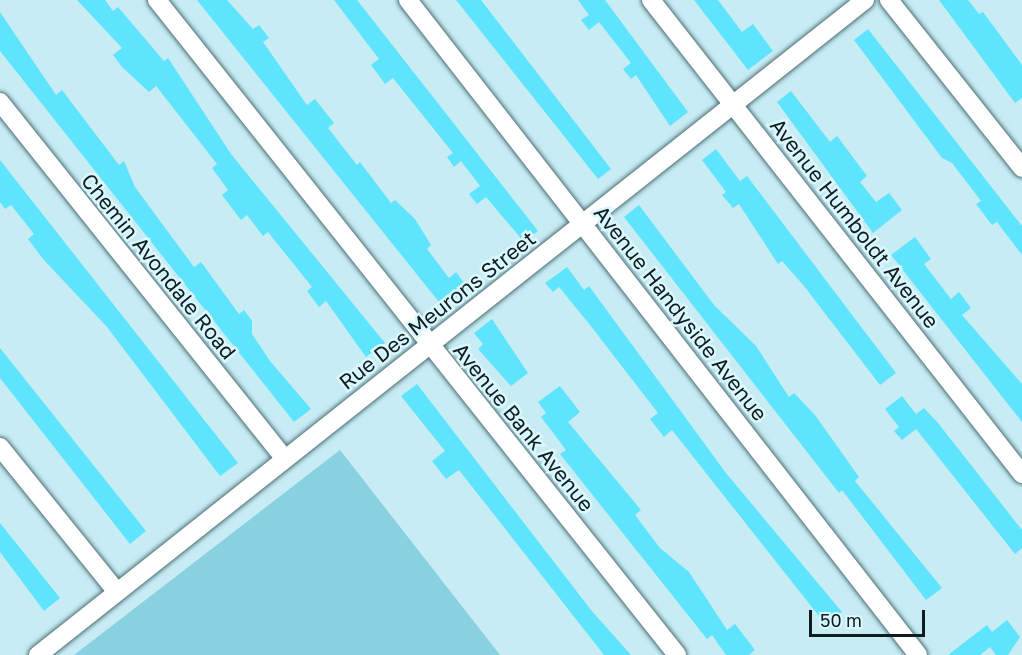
<!DOCTYPE html>
<html>
<head>
<meta charset="utf-8">
<style>
	body { margin:0 }
	#map { position:relative; width:1022px; height:655px; overflow:hidden; background:#c7ecf4; font-family:"Golos Text",sans-serif }
	div>[style] { position:absolute }
	[style*='--x'] { left:calc(var(--x)*1px); top:calc(var(--y)*1px); width:calc(var(--w)*1px); rotate:calc(var(--a)*1deg) }
	.green>* { inset:0; background:#89d1e1 }
	.building>* { inset:0; background:#5fe4fe }
	.roads { filter:drop-shadow(0 0 2px #4d6e75) drop-shadow(0 0 2px #4d6e75) }
	.minor>* { height:18px; margin:-9px; padding:0 9px; transform-origin:9px; border-radius:9px; background:#fff }
	span { translate:-50% -50%; white-space:nowrap; text-align:center; line-height:1.15; -webkit-text-stroke:5px #dbf8ff; paint-order:stroke }
	.street-label { font-size:21px; color:#0f1d20 }
	.scale { position:absolute; left:809px; top:610px; width:116px; height:27px; box-sizing:border-box; border:3px solid #0f1d20; border-top:0; padding-left:8px; font-size:18px; line-height:21px; white-space:nowrap; color:#0f1d20; -webkit-text-stroke:4px #dbf8ff; paint-order:stroke }
</style>
</head>
<body>
<div id="map">
	<div class="green">
		<div style="clip-path:polygon(340px 450px,500px 655px,74px 655px)"></div>
	</div>
	<div class="building">
		<div style="clip-path:polygon(77px 0,105px 0,113px 11px,118px 7px,164px 61px,168px 58px,231px 154px,385px 343px,366px 357px,326px 301px,319px 307px,307px 291px,312px 287px,268px 232px,263px 236px,247px 215px,241px 220px,222px 195px,228px 190px,212px 168px,217px 164px,156px 86px,149px 92px,122px 67px,113px 55px,122px 48px)"></div>
		<div style="clip-path:polygon(197px 0,227px 0,253px 29px,259px 25px,269px 38px,263px 42px,307px 105px,315px 99px,334px 123px,328px 128px,357px 165px,360px 162px,391px 203px,395px 200px,415px 219px,431px 245px,427px 249px,449px 278px,456px 272px,468px 288px,443px 307px)"></div>
		<div style="clip-path:polygon(334px 0,357px 0,538px 231px,524px 242px,486px 197px,477px 204px,469px 194px,480px 186px,461px 161px,454px 167px,447px 157px,453px 153px,393px 78px,385px 84px,371px 65px,379px 59px)"></div>
		<div style="clip-path:polygon(456px 0,481px 0,611px 169px,598px 179px)"></div>
		<div style="clip-path:polygon(578px 0,605px 0,688px 112px,670px 126px,636px 75px,631px 79px,623px 69px,631px 63px,599px 22px,589px 30px,581px 20px,589px 15px)"></div>
		<div style="clip-path:polygon(694px 0,718px 0,742px 32px,753px 24px,773px 51px,748px 70px)"></div>
		<div style="clip-path:polygon(939px 0,968px 0,979px 14px,983px 12px,1022px 65px,1022px 98px,1015px 103px)"></div>
		<div style="clip-path:polygon(0 12px,56px 95px,62px 90px,119px 165px,124px 161px,135px 187px,194px 267px,201px 262px,239px 314px,244px 310px,252px 321px,252px 334px,270px 361px,311px 409px,294px 422px,0 51px)"></div>
		<div style="clip-path:polygon(868px 29px,1022px 226px,1022px 255px,997px 222px,992px 225px,976px 204px,981px 201px,952px 163px,942px 158px,854px 40px)"></div>
		<div style="clip-path:polygon(791px 91px,830px 142px,837px 136px,867px 176px,860px 182px,876px 202px,889px 193px,902px 210px,873px 233px,777px 102px)"></div>
		<div style="clip-path:polygon(716px 149px,740px 181px,747px 176px,896px 373px,880px 385px,804px 286px,782px 261px,778px 264px,739px 204px,733px 208px,722px 195px,726px 192px,702px 160px)"></div>
		<div style="clip-path:polygon(0 160px,238px 463px,220px 476px,107px 327px,43px 259px,28px 239px,34px 234px,11px 205px,5px 209px,0 202px)"></div>
		<div style="clip-path:polygon(639px 205px,714px 305px,756px 346px,789px 397px,794px 393px,815px 415px,859px 477px,855px 481px,942px 588px,926px 600px,842px 490px,839px 493px,624px 217px)"></div>
		<div style="clip-path:polygon(915px 237px,931px 259px,924px 264px,951px 299px,959px 292px,971px 308px,962px 315px,1022px 384px,1022px 422px,891px 255px)"></div>
		<div style="clip-path:polygon(567px 267px,584px 290px,589px 286px,726px 473px,842px 612px,826px 625px,672px 430px,664px 437px,650px 419px,658px 413px,590px 325px,559px 287px,553px 292px,545px 283px)"></div>
		<div style="clip-path:polygon(492px 319px,528px 373px,511px 386px,478px 349px,483px 344px,474px 333px)"></div>
		<div style="clip-path:polygon(0 348px,146px 531px,130px 544px,0 378px)"></div>
		<div style="clip-path:polygon(417px 384px,591px 610px,631px 655px,604px 655px,459px 470px,446px 479px,432px 461px,445px 451px,401px 396px)"></div>
		<div style="clip-path:polygon(560px 386px,580px 412px,568px 422px,641px 510px,635px 515px,660px 548px,689px 572px,727px 630px,735px 624px,755px 650px,749px 655px,726px 655px,712px 635px,707px 639px,560px 454px,566px 450px,541px 417px,546px 413px,538px 402px)"></div>
		<div style="clip-path:polygon(902px 396px,916px 414px,924px 408px,938px 423px,1022px 530px,1022px 548px,1015px 554px,916px 429px,902px 440px,894px 431px,899px 427px,885px 409px)"></div>
		<div style="clip-path:polygon(0 523px,60px 598px,44px 611px,0 552px)"></div>
		<div style="clip-path:polygon(1007px 620px,1020px 637px,1008px 655px,996px 655px,990px 647px,980px 655px,948px 655px,987px 625px,992px 632px)"></div>
	</div>
	<div class="roads">
		<div class="minor">
			<div style="--x:157;--y:0;--w:836;--a:51.55"></div>
			<div style="--x:408;--y:0;--w:830;--a:52.09"></div>
			<div style="--x:651;--y:0;--w:602;--a:51.95"></div>
			<div style="--x:889;--y:0;--w:214;--a:51.6"></div>
			<div style="--x:0;--y:102;--w:454;--a:51.4"></div>
			<div style="--x:0;--y:447;--w:185;--a:51.1"></div>
			<div style="--x:38;--y:655;--w:1055;--a:-38.38"></div>
		</div>
	</div>
	<div class="street-label">
		<span style="left:855px;top:223px;rotate:52deg">Avenue Humboldt Avenue</span>
		<span style="left:159px;top:266px;rotate:51deg">Chemin Avondale Road</span>
		<span style="left:437px;top:310px;rotate:-38deg">Rue Des Meurons Street</span>
		<span style="left:681px;top:313px;rotate:52deg">Avenue Handyside Avenue</span>
		<span style="left:524px;top:427px;rotate:51deg">Avenue Bank Avenue</span>
	</div>
	<div class="scale">50 m</div>
</div>
</body>
</html>
